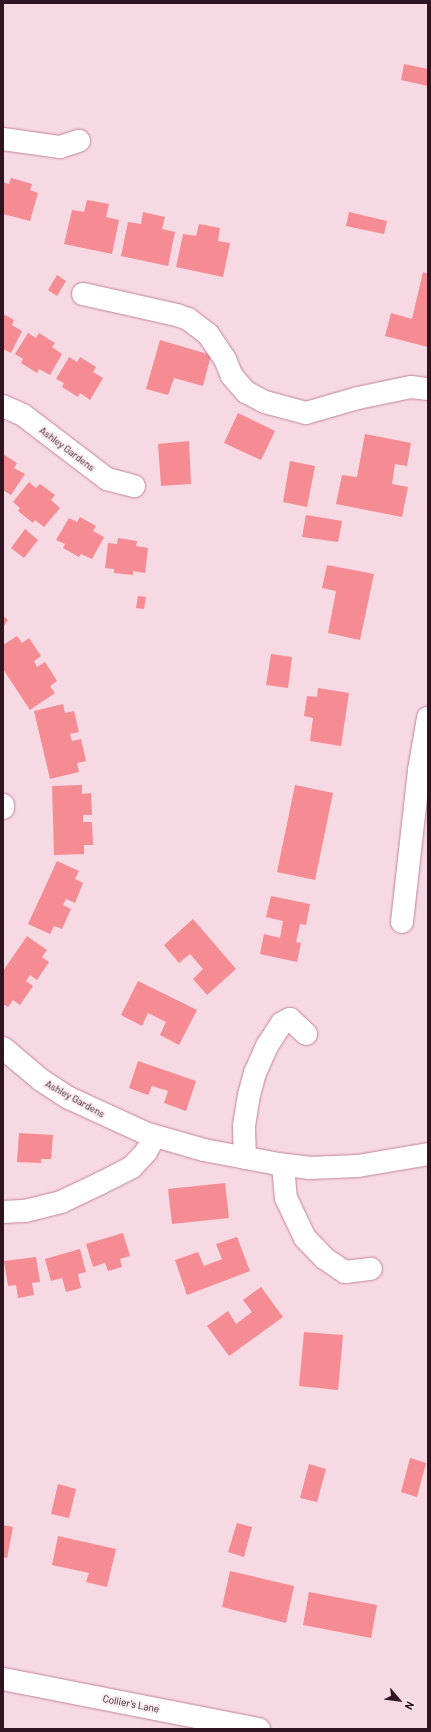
<!DOCTYPE html>
<html>
<head>
<meta charset="utf-8">
<style>
	body { margin:0 }
	#map { position:relative; width:431px; height:1732px; overflow:hidden; background:#f6d9e3; font-family:Barlow,sans-serif }
	div>[style] { position:absolute }
	[style*='--x'] { left:calc(var(--x)*1px); top:calc(var(--y)*1px); width:calc(var(--w)*1px); rotate:calc(var(--a)*1deg) }
	.building>* { inset:0; background:#f58b93 }
	.roads { filter:drop-shadow(0 0 1px #c4839b) drop-shadow(0 0 1px #c4839b) }
	.minor>* { height:22px; margin:-11px; padding:0 11px; transform-origin:11px; border-radius:11px; background:#fff }
	span { translate:-50% -50%; white-space:nowrap; text-align:center; line-height:1.15; -webkit-text-stroke:4px #f9ebef; paint-order:stroke }
	.street-label { font-size:10px; color:#2e151f }
	.frame { position:absolute; inset:0; border:4px solid #2e151f; pointer-events:none }
	.north { position:absolute; left:379px; top:1680px; width:40px; height:40px; -webkit-text-stroke:3px #f9ebef; paint-order:stroke; rotate:118deg; font-size:11px; font-weight:700; line-height:16px; text-align:center; color:#2e151f }
	.north::after { content:''; display:block; margin:auto; width:14px; height:18px; background:#2e151f; clip-path:polygon(50% 0,100% 100%,50% 72%,0 100%) }
</style>
</head>
<body>
<div id="map">
	<div class="building">
		<div style="clip-path:polygon(404px 64px,428px 69px,428px 86px,401px 80px)"></div>
		<div style="clip-path:polygon(11px 178px,32px 184px,30px 190px,38px 193px,30px 221px,3px 214px,3px 182px,9px 184px)"></div>
		<div style="clip-path:polygon(87px 200px,109px 204px,106px 217px,119px 220px,112px 254px,64px 244px,72px 210px,84px 212px)"></div>
		<div style="clip-path:polygon(143px 212px,165px 217px,162px 229px,175px 232px,168px 266px,121px 256px,128px 222px,141px 224px)"></div>
		<div style="clip-path:polygon(349px 212px,387px 221px,384px 234px,346px 226px)"></div>
		<div style="clip-path:polygon(199px 224px,220px 228px,218px 241px,230px 243px,223px 277px,176px 267px,183px 234px,196px 236px)"></div>
		<div style="clip-path:polygon(423px 272px,428px 274px,428px 347px,385px 336px,391px 313px,412px 319px)"></div>
		<div style="clip-path:polygon(57px 275px,66px 281px,57px 296px,48px 290px)"></div>
		<div style="clip-path:polygon(3px 314px,14px 320px,12px 325px,22px 331px,11px 353px,3px 349px)"></div>
		<div style="clip-path:polygon(28px 333px,36px 338px,39px 333px,55px 343px,52px 347px,62px 354px,50px 375px,39px 369px,37px 373px,21px 363px,23px 359px,15px 354px)"></div>
		<div style="clip-path:polygon(160px 340px,211px 355px,203px 386px,174px 378px,168px 395px,146px 389px)"></div>
		<div style="clip-path:polygon(69px 357px,77px 362px,80px 357px,96px 367px,93px 372px,103px 378px,90px 400px,80px 393px,78px 397px,62px 387px,64px 383px,56px 379px)"></div>
		<div style="clip-path:polygon(238px 413px,275px 431px,261px 460px,224px 443px)"></div>
		<div style="clip-path:polygon(365px 434px,411px 443px,407px 466px,395px 464px,392px 484px,408px 487px,402px 517px,336px 504px,342px 475px,357px 477px)"></div>
		<div style="clip-path:polygon(189px 441px,191px 484px,161px 486px,158px 444px)"></div>
		<div style="clip-path:polygon(3px 454px,17px 463px,14px 468px,25px 474px,11px 495px,3px 490px)"></div>
		<div style="clip-path:polygon(290px 461px,315px 466px,307px 507px,283px 502px)"></div>
		<div style="clip-path:polygon(29px 482px,36px 488px,40px 484px,55px 495px,51px 500px,60px 508px,44px 527px,35px 520px,33px 523px,18px 511px,20px 508px,13px 502px)"></div>
		<div style="clip-path:polygon(306px 515px,342px 521px,338px 542px,302px 537px)"></div>
		<div style="clip-path:polygon(80px 517px,96px 526px,93px 531px,104px 537px,92px 559px,81px 554px,79px 557px,63px 548px,65px 544px,56px 540px,69px 518px,77px 522px)"></div>
		<div style="clip-path:polygon(25px 529px,38px 540px,24px 558px,11px 548px)"></div>
		<div style="clip-path:polygon(118px 538px,137px 541px,136px 546px,148px 548px,145px 573px,133px 571px,133px 575px,114px 573px,114px 569px,105px 568px,108px 543px,117px 544px)"></div>
		<div style="clip-path:polygon(327px 565px,374px 574px,360px 640px,328px 633px,336px 591px,322px 588px)"></div>
		<div style="clip-path:polygon(138px 596px,146px 597px,144px 609px,136px 608px)"></div>
		<div style="clip-path:polygon(3px 616px,8px 620px,3px 627px)"></div>
		<div style="clip-path:polygon(17px 636px,22px 643px,29px 638px,41px 656px,34px 661px,37px 667px,45px 662px,57px 681px,50px 686px,55px 693px,30px 710px,3px 669px,3px 645px)"></div>
		<div style="clip-path:polygon(271px 654px,292px 657px,288px 688px,266px 685px)"></div>
		<div style="clip-path:polygon(318px 688px,349px 693px,341px 746px,310px 741px,313px 718px,304px 716px,307px 696px,317px 697px)"></div>
		<div style="clip-path:polygon(63px 704px,65px 713px,74px 711px,79px 732px,70px 734px,71px 738px,72px 741px,81px 739px,86px 761px,77px 763px,79px 772px,50px 779px,34px 711px)"></div>
		<div style="clip-path:polygon(82px 785px,82px 794px,91px 793px,92px 815px,83px 815px,83px 822px,92px 822px,93px 845px,84px 845px,84px 854px,54px 855px,52px 786px)"></div>
		<div style="clip-path:polygon(295px 785px,333px 793px,315px 880px,277px 872px)"></div>
		<div style="clip-path:polygon(57px 861px,79px 871px,75px 879px,83px 883px,75px 903px,66px 899px,63px 905px,71px 909px,62px 929px,54px 926px,50px 934px,28px 924px)"></div>
		<div style="clip-path:polygon(271px 896px,310px 904px,306px 925px,300px 924px,296px 942px,301px 943px,297px 962px,260px 954px,264px 934px,280px 938px,283px 921px,266px 917px)"></div>
		<div style="clip-path:polygon(193px 919px,236px 969px,207px 995px,193px 979px,203px 969px,190px 954px,179px 963px,164px 945px)"></div>
		<div style="clip-path:polygon(27px 936px,47px 950px,42px 957px,49px 962px,37px 980px,30px 975px,26px 981px,33px 986px,20px 1005px,13px 1000px,8px 1007px,3px 1004px,3px 971px)"></div>
		<div style="clip-path:polygon(138px 981px,197px 1010px,179px 1045px,160px 1035px,166px 1022px,148px 1013px,142px 1026px,121px 1015px)"></div>
		<div style="clip-path:polygon(138px 1061px,196px 1081px,186px 1111px,164px 1103px,168px 1091px,152px 1086px,148px 1095px,129px 1088px)"></div>
		<div style="clip-path:polygon(19px 1133px,53px 1135px,51px 1159px,41px 1159px,41px 1163px,17px 1162px)"></div>
		<div style="clip-path:polygon(225px 1183px,229px 1218px,172px 1224px,168px 1189px)"></div>
		<div style="clip-path:polygon(123px 1233px,130px 1256px,120px 1259px,122px 1267px,108px 1271px,105px 1263px,93px 1267px,86px 1244px)"></div>
		<div style="clip-path:polygon(237px 1237px,250px 1271px,187px 1295px,175px 1260px,198px 1252px,204px 1266px,222px 1259px,216px 1244px)"></div>
		<div style="clip-path:polygon(80px 1249px,86px 1272px,78px 1274px,81px 1288px,66px 1292px,62px 1278px,51px 1281px,45px 1259px)"></div>
		<div style="clip-path:polygon(36px 1257px,40px 1282px,32px 1283px,34px 1295px,18px 1298px,16px 1285px,8px 1286px,4px 1261px)"></div>
		<div style="clip-path:polygon(261px 1287px,283px 1317px,229px 1356px,207px 1326px,228px 1311px,236px 1324px,252px 1312px,243px 1300px)"></div>
		<div style="clip-path:polygon(304px 1332px,343px 1335px,338px 1390px,299px 1386px)"></div>
		<div style="clip-path:polygon(410px 1458px,426px 1463px,417px 1497px,401px 1492px)"></div>
		<div style="clip-path:polygon(309px 1464px,326px 1469px,317px 1502px,300px 1498px)"></div>
		<div style="clip-path:polygon(58px 1484px,76px 1489px,69px 1518px,51px 1514px)"></div>
		<div style="clip-path:polygon(237px 1523px,252px 1527px,244px 1557px,228px 1552px)"></div>
		<div style="clip-path:polygon(3px 1525px,13px 1527px,7px 1558px,3px 1557px)"></div>
		<div style="clip-path:polygon(58px 1536px,116px 1549px,107px 1587px,86px 1582px,89px 1573px,52px 1565px)"></div>
		<div style="clip-path:polygon(230px 1571px,294px 1586px,286px 1623px,222px 1607px)"></div>
		<div style="clip-path:polygon(309px 1592px,377px 1605px,371px 1638px,303px 1625px)"></div>
	</div>
	<div class="roads">
		<div class="minor">
			<div style="--x:3;--y:139;--w:58;--a:8"></div>
			<div style="--x:60;--y:147;--w:20;--a:-18"></div>
			<div style="--x:83;--y:294;--w:96;--a:12.6"></div>
			<div style="--x:177;--y:315;--w:12;--a:20"></div>
			<div style="--x:188;--y:319;--w:25;--a:37"></div>
			<div style="--x:208;--y:334;--w:30;--a:56"></div>
			<div style="--x:225;--y:359;--w:18;--a:68"></div>
			<div style="--x:232;--y:376;--w:21;--a:49"></div>
			<div style="--x:246;--y:392;--w:21;--a:28"></div>
			<div style="--x:265;--y:402;--w:42;--a:15"></div>
			<div style="--x:306;--y:413;--w:54;--a:-16.1"></div>
			<div style="--x:358;--y:398;--w:54;--a:-11.7"></div>
			<div style="--x:411;--y:387;--w:17;--a:7"></div>
			<div style="--x:3;--y:406;--w:22;--a:24"></div>
			<div style="--x:23;--y:415;--w:106;--a:37.3"></div>
			<div style="--x:107;--y:479;--w:28;--a:15"></div>
			<div style="--x:3;--y:805;--w:3;--a:90"></div>
			<div style="--x:402;--y:922;--w:153;--a:-83.6"></div>
			<div style="--x:419;--y:770;--w:53;--a:-80.2"></div>
			<div style="--x:3;--y:1048;--w:50;--a:40.1"></div>
			<div style="--x:41;--y:1080;--w:33;--a:33"></div>
			<div style="--x:69;--y:1098;--w:84;--a:24.7"></div>
			<div style="--x:145;--y:1133;--w:61;--a:16.1"></div>
			<div style="--x:204;--y:1150;--w:75;--a:10.7"></div>
			<div style="--x:278;--y:1164;--w:31;--a:7"></div>
			<div style="--x:309;--y:1168;--w:49;--a:-2.3"></div>
			<div style="--x:358;--y:1166;--w:71;--a:-9.7"></div>
			<div style="--x:245;--y:1158;--w:32;--a:-92"></div>
			<div style="--x:244;--y:1126;--w:31;--a:-81"></div>
			<div style="--x:249;--y:1095;--w:23;--a:-75"></div>
			<div style="--x:255;--y:1073;--w:30;--a:-66"></div>
			<div style="--x:267;--y:1046;--w:27;--a:-57"></div>
			<div style="--x:282;--y:1023;--w:9;--a:-27"></div>
			<div style="--x:290;--y:1019;--w:22;--a:43"></div>
			<div style="--x:283;--y:1165;--w:33;--a:85"></div>
			<div style="--x:286;--y:1198;--w:44;--a:64.6"></div>
			<div style="--x:305;--y:1238;--w:28;--a:46"></div>
			<div style="--x:324;--y:1258;--w:25;--a:34"></div>
			<div style="--x:345;--y:1272;--w:26;--a:-7"></div>
			<div style="--x:3;--y:1212;--w:22;--a:-3"></div>
			<div style="--x:25;--y:1211;--w:37;--a:-14"></div>
			<div style="--x:61;--y:1202;--w:44;--a:-25.4"></div>
			<div style="--x:101;--y:1183;--w:35;--a:-27"></div>
			<div style="--x:132;--y:1167;--w:21;--a:-47"></div>
			<div style="--x:146;--y:1152;--w:18;--a:-61"></div>
			<div style="--x:3;--y:1679;--w:261;--a:11.1"></div>
		</div>
	</div>
	<div class="street-label">
		<span style="left:67px;top:449px;rotate:37deg">Ashley Gardens</span>
		<span style="left:75px;top:1099px;rotate:29deg">Ashley Gardens</span>
		<span style="left:131px;top:1704px;rotate:11deg">Collier's Lane</span>
	</div>
	<div class="frame"></div>
	<div class="north">N</div>
</div>
</body>
</html>
